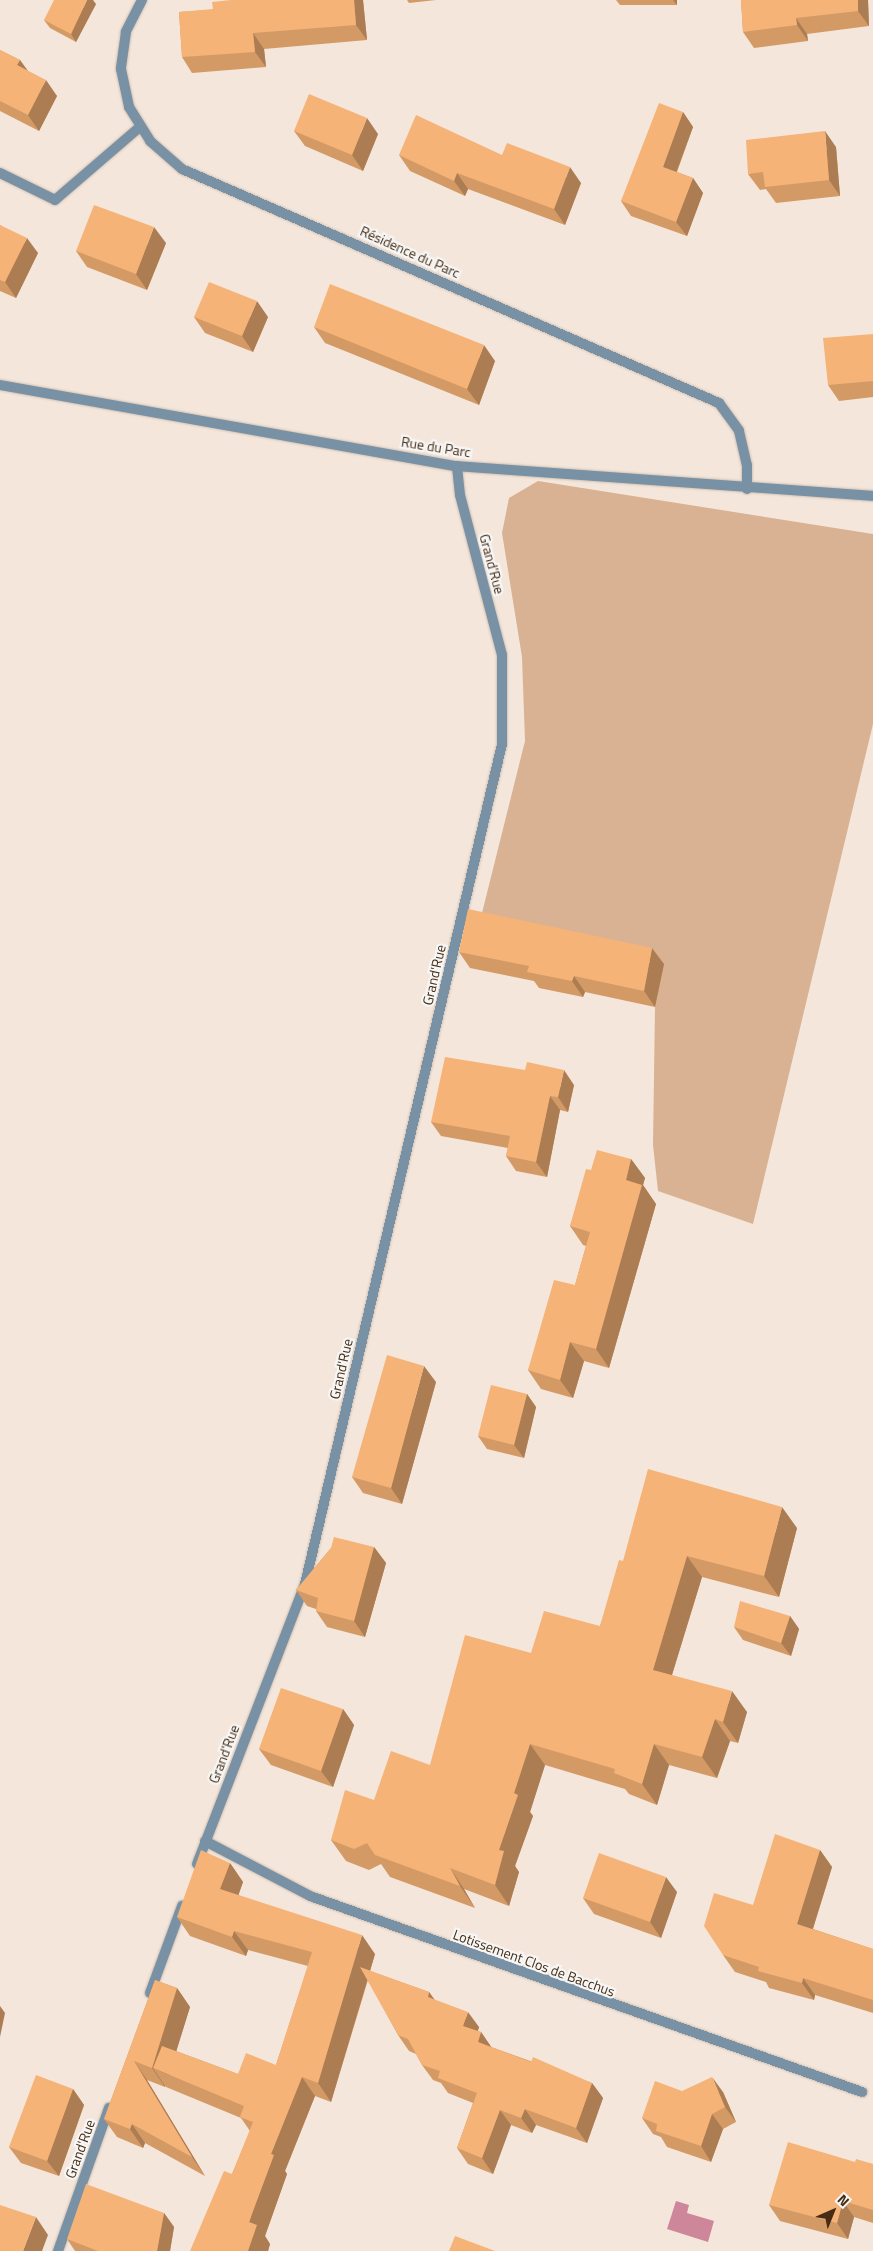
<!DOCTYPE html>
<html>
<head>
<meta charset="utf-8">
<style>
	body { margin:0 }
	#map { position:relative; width:873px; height:2251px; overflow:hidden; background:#f4e6db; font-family:"Titillium Web",sans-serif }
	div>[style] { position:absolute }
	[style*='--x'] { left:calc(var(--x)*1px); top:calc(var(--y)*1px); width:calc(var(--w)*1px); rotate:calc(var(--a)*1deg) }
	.green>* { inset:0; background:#d8b293 }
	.water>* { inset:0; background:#ce879a }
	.roads { filter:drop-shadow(0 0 1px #d1c1b3) drop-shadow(0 0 1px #d1c1b3) }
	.minor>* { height:10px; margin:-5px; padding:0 5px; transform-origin:5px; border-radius:5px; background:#7991a5 }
	.wall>* { inset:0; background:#d49a66 }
	.shaded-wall>* { inset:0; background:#ac7d53 }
	.building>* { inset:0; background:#f6b377 }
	span { translate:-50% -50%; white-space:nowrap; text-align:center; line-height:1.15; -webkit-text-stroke:4.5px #f6f6f6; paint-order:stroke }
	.street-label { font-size:14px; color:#462c12 }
	.north { position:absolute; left:808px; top:2186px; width:50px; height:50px; -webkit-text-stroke:4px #f6f6f6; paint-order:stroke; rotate:44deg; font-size:14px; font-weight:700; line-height:20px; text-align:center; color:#462c12 }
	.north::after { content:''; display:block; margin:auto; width:18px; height:22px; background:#462c12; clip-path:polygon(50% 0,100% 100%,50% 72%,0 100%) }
</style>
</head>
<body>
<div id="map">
	<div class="green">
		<div style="clip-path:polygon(538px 481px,873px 534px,873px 724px,753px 1224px,658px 1191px,653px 1145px,655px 1007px,663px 964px,479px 925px,525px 741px,522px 657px,502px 533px,509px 498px)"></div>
	</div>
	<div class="water">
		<div style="clip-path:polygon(676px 2201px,689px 2205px,687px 2213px,714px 2221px,708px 2242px,667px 2229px)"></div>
	</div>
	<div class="roads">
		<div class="minor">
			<div style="--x:142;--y:0;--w:36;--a:117"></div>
			<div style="--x:126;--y:32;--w:37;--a:98"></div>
			<div style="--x:121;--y:69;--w:39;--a:78"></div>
			<div style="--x:129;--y:107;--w:40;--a:58"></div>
			<div style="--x:150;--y:141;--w:43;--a:41.2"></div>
			<div style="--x:182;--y:169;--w:586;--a:23.55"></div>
			<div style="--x:719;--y:403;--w:34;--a:54"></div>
			<div style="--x:739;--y:431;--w:35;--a:77"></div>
			<div style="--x:747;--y:465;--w:24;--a:90"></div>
			<div style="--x:0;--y:173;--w:61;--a:26.1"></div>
			<div style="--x:55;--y:200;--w:113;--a:-40.7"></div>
			<div style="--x:0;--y:385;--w:464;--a:10.1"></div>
			<div style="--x:457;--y:466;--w:417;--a:4.1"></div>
			<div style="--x:205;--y:1841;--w:119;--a:27.6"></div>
			<div style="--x:310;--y:1896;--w:586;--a:19.55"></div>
			<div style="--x:197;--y:1864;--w:300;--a:-68.9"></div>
			<div style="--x:305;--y:1584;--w:863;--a:-76.8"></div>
			<div style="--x:502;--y:744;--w:89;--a:-90"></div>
			<div style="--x:502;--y:655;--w:165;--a:-104.7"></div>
			<div style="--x:460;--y:495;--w:29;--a:-96"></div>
			<div style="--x:150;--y:1993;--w:93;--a:-69.8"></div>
			<div style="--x:58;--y:2251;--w:152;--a:-70.4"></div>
		</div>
	</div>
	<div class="wall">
		<div style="clip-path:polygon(363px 0,367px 40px,264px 49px,266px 67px,192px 73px,182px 57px,179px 12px)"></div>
		<div style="clip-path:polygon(407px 0,436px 0,409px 3px)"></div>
		<div style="clip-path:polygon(616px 0,677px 0,677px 5px,620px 5px)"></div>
		<div style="clip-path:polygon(741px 0,868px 0,869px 26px,807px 34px,808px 41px,754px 48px,743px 32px)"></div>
		<div style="clip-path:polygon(96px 4px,76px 42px,50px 28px,44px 20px)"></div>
		<div style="clip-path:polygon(0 50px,20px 60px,27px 71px,57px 96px,39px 131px,0 111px)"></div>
		<div style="clip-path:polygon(683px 112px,693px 127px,677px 172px,693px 178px,703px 193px,687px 236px,631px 216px,621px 201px)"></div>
		<div style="clip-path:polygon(294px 131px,378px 134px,363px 171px,305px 146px)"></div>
		<div style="clip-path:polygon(836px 147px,840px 196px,776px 203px,766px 189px,760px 190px,748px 174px)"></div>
		<div style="clip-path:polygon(399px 155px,502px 155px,581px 183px,565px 225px,468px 189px,465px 196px,410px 171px)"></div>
		<div style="clip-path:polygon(0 225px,38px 253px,16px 298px,0 291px)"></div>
		<div style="clip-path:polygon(166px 243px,147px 290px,87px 267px,76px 251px)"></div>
		<div style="clip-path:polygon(194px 317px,268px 317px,253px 352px,205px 333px)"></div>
		<div style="clip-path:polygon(314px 327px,495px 361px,479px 405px,325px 343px)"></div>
		<div style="clip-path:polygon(873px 334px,873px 397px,839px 401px,828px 385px)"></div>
		<div style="clip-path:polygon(459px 952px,664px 964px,655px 1007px,585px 992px,583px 997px,539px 988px,534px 981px,470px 968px)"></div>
		<div style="clip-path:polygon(574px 1085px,568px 1112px,560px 1110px,547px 1177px,516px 1171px,506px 1156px,508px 1148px,441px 1136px,431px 1122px)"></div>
		<div style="clip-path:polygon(631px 1159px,645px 1178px,643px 1185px,656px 1204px,609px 1368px,584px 1361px,573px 1398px,541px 1389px,528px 1370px,575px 1285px,586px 1246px,583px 1245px,570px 1226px,591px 1170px)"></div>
		<div style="clip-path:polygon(436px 1382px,402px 1504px,363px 1493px,352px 1477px)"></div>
		<div style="clip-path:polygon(527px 1394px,536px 1407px,524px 1458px,487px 1449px,478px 1436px)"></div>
		<div style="clip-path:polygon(797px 1528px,779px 1597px,702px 1577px,672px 1675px,747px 1712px,738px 1743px,730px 1741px,717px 1778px,669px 1765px,657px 1805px,629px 1794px,625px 1789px,545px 1765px,530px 1812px,533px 1816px,515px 1866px,519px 1872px,509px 1906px,464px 1889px,475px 1908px,390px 1877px,381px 1864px,369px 1870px,346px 1861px,331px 1840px,374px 1800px,430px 1765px,531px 1653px,600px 1626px,623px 1561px)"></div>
		<div style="clip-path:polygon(374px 1547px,386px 1563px,365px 1637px,327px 1627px,316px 1611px,316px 1609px,307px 1606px,296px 1590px,331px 1548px)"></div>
		<div style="clip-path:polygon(790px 1616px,799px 1629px,791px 1656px,743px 1640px,734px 1627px)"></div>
		<div style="clip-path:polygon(343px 1709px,354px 1725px,333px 1787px,271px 1765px,259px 1749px)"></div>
		<div style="clip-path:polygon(820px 1850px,832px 1867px,813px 1929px,873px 1949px,873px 2013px,815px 1995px,814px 2000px,769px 1988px,766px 1982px,735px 1972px,723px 1955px,753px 1905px)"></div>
		<div style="clip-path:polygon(230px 1863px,243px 1882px,238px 1895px,375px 1954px,370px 1971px,429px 1992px,435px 2000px,479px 2027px,478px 2031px,481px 2032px,491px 2047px,592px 2083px,603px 2098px,587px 2143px,536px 2125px,532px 2133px,511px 2125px,493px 2174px,468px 2164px,457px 2148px,473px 2103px,448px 2093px,441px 2083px,433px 2080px,422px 2065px,416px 2054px,409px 2051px,398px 2035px,368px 1980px,331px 2102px,315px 2096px,285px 2171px,287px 2174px,265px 2236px,270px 2244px,268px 2251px,232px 2174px,250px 2131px,241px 2118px,166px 2087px,165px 2086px,165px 2087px,147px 2080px,205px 2176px,145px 2143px,143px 2148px,117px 2137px,104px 2119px,155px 1980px,177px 1988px,190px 2007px,176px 2051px,238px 2074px,276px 2065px,308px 1966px,248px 1950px,246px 1956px,190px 1936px,177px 1917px)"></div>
		<div style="clip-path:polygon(677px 1892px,661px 1938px,594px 1914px,583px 1898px)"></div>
		<div style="clip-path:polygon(73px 2089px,84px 2105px,59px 2176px,21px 2163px,9px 2147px)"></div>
		<div style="clip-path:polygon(682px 2091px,723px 2092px,736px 2122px,723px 2129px,711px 2162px,667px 2147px,661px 2137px,653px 2134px,642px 2118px)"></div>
		<div style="clip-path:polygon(855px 2162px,873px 2164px,873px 2223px,854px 2217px,848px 2239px,780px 2221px,769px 2205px)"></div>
		<div style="clip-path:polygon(164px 2213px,174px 2227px,170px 2251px,75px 2251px,67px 2239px)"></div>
	</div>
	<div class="shaded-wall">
		<div style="clip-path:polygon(87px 0,93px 0,96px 4px,76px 42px,71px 34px)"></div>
		<div style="clip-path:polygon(354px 0,363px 0,367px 40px,356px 25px)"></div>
		<div style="clip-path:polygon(673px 0,677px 0,677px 5px)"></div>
		<div style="clip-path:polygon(858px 0,868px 0,869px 26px,858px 11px)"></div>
		<div style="clip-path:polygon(796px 18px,807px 34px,808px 41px,797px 25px)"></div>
		<div style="clip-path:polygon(253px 33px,264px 49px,266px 67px,255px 52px)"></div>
		<div style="clip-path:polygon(20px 60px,31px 75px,17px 65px)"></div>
		<div style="clip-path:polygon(46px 80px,57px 96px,39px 131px,28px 115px)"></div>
		<div style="clip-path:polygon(683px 112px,693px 127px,673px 181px,663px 167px)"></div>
		<div style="clip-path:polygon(367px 118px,378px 134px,363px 171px,352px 155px)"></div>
		<div style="clip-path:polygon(825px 131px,836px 147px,840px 196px,829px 180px)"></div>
		<div style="clip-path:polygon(570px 167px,581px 183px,565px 225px,554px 209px)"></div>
		<div style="clip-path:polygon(457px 173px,468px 189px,465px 196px,454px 181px)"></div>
		<div style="clip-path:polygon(693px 178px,703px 193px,687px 236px,676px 222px)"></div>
		<div style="clip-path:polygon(154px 227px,166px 243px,147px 290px,136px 274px)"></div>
		<div style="clip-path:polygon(27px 238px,38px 253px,16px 298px,5px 282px)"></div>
		<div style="clip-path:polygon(257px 301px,268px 317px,253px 352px,242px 336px)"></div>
		<div style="clip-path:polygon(484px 345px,495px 361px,479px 405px,467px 389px)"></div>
		<div style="clip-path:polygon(652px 948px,664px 964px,655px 1007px,644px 991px)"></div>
		<div style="clip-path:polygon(574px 976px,585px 992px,583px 997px,572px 981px)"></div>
		<div style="clip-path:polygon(564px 1070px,574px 1085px,568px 1112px,558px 1097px)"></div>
		<div style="clip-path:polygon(550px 1096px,560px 1110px,547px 1177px,536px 1162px)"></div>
		<div style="clip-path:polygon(631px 1159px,645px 1178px,643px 1185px,656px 1204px,609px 1368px,596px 1349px,626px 1180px)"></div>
		<div style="clip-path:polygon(570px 1342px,584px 1361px,573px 1398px,560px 1380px)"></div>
		<div style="clip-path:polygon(424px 1366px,436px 1382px,402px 1504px,391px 1488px)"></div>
		<div style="clip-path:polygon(527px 1394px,536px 1407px,524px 1458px,514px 1445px)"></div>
		<div style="clip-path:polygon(782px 1507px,797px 1528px,779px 1597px,764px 1576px)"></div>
		<div style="clip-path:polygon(374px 1547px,386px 1563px,365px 1637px,354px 1621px)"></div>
		<div style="clip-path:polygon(687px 1556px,702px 1577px,667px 1691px,653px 1670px)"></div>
		<div style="clip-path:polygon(790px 1616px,799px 1629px,791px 1656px,781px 1643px)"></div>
		<div style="clip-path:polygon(732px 1691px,747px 1712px,738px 1743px,723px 1722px)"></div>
		<div style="clip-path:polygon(343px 1709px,354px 1725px,333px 1787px,321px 1771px)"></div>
		<div style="clip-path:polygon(715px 1719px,730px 1741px,717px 1778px,702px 1757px)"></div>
		<div style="clip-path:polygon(530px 1744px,545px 1765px,530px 1812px,533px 1816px,515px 1866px,519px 1872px,509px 1906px,495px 1885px,499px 1850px,514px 1793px)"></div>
		<div style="clip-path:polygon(654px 1744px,669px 1765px,657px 1805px,642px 1784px)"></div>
		<div style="clip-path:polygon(820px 1850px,832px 1867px,809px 1941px,797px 1924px)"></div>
		<div style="clip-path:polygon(230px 1863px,243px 1882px,234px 1908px,220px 1889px)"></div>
		<div style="clip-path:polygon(450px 1868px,464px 1889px,475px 1908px,460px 1886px)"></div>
		<div style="clip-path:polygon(666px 1877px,677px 1892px,661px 1938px,650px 1922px)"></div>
		<div style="clip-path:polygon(234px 1931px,248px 1950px,246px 1956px,232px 1937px)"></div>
		<div style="clip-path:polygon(362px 1935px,375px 1954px,331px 2102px,318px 2083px)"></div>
		<div style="clip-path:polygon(803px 1978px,815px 1995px,814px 2000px,802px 1983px)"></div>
		<div style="clip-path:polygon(177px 1988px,190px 2007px,169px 2075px,153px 2068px,165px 2086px,165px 2087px,152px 2068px)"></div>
		<div style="clip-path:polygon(429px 1992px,440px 2008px,428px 1997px)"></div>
		<div style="clip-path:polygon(0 2006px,5px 2013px,0 2037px)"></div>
		<div style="clip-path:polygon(468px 2012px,479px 2027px,474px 2042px,463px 2026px)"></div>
		<div style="clip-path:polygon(481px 2032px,492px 2048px,478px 2042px)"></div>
		<div style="clip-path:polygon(134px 2061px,147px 2080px,205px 2176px,192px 2157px)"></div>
		<div style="clip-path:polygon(302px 2077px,315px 2096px,285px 2171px,287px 2174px,265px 2236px,270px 2244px,268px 2251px,248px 2251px,249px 2222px,271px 2154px)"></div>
		<div style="clip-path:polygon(712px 2077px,723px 2092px,736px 2122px,725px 2107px)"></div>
		<div style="clip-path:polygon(592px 2083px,603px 2098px,587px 2143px,576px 2128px)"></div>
		<div style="clip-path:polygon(73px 2089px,84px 2105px,59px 2176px,47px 2161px)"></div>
		<div style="clip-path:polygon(525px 2109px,536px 2125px,532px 2133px,521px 2118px)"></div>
		<div style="clip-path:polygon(500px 2110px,511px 2125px,493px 2174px,482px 2158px)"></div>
		<div style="clip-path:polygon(712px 2114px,723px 2129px,711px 2162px,701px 2146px)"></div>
		<div style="clip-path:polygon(132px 2124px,145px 2143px,143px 2148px,130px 2129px)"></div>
		<div style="clip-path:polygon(843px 2201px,854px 2217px,848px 2239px,837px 2223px)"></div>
		<div style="clip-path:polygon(164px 2213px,174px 2227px,170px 2251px,157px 2251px)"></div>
		<div style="clip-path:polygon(36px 2217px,48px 2235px,42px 2251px,23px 2251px)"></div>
	</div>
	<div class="building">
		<div style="clip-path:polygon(54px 0,87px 0,71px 34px,44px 20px)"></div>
		<div style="clip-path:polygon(231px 0,354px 0,356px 25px,253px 33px,255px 52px,182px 57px,179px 12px,213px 9px,212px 2px)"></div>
		<div style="clip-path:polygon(741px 0,858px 0,858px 11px,796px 18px,797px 25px,743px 32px)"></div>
		<div style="clip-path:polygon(0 50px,20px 60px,17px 65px,46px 80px,28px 115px,0 101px)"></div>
		<div style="clip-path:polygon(309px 94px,367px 118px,352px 155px,294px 131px)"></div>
		<div style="clip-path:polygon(659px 103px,683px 112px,663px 167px,693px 178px,676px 222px,621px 201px)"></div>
		<div style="clip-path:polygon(416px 115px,502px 155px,507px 143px,570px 167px,554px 209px,457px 173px,454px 181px,399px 155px)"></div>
		<div style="clip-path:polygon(825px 131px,829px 180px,765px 187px,763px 172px,748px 174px,746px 140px)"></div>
		<div style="clip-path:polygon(94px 205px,154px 227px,136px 274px,76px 251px)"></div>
		<div style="clip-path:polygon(0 225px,27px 238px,5px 282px,0 280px)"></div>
		<div style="clip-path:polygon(209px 282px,257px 301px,242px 336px,194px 317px)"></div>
		<div style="clip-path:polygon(330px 284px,484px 345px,467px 389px,314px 327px)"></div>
		<div style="clip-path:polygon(873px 334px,873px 381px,828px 385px,823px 338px)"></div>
		<div style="clip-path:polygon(468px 909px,652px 948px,644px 991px,574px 976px,572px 981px,527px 972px,529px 966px,459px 952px)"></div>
		<div style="clip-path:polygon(445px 1057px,525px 1070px,527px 1062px,564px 1070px,558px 1097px,550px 1096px,536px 1162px,506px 1156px,510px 1136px,431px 1122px)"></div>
		<div style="clip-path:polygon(597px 1150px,631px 1159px,626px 1180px,642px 1185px,596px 1349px,570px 1342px,560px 1380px,528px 1370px,554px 1280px,575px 1285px,590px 1232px,570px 1226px,586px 1169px,591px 1170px)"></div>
		<div style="clip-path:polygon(387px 1355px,424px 1366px,391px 1488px,352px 1477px)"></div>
		<div style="clip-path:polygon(491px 1385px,527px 1394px,514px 1445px,478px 1436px)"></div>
		<div style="clip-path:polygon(648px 1469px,782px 1507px,764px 1576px,687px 1556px,653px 1670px,732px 1691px,723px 1722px,715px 1719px,702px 1757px,654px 1744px,642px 1784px,614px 1773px,615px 1769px,530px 1744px,514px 1793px,518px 1795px,499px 1850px,504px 1851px,495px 1885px,450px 1868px,460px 1886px,375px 1855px,367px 1843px,354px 1849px,331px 1840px,345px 1790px,374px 1800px,391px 1751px,430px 1765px,465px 1635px,531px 1653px,544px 1611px,600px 1626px,619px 1560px,623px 1561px)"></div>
		<div style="clip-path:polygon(334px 1537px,374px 1547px,354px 1621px,316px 1611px,318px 1598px,296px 1590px,331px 1548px)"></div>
		<div style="clip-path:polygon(740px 1601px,790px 1616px,781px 1643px,734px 1627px)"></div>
		<div style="clip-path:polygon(281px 1688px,343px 1709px,321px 1771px,259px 1749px)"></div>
		<div style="clip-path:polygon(775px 1834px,820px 1850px,797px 1924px,873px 1949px,873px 2000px,803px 1978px,802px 1983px,758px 1971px,759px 1967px,723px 1955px,704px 1926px,714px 1893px,753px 1905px)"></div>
		<div style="clip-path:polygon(201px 1850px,230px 1863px,220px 1889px,362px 1935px,318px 2083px,302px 2077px,271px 2154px,274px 2155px,249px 2222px,257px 2225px,248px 2251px,190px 2251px,224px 2171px,232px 2174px,253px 2122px,240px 2117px,244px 2106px,153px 2068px,162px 2046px,238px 2074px,246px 2053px,276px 2065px,312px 1952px,234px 1931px,232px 1937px,177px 1917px)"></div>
		<div style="clip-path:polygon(599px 1853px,666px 1877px,650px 1922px,583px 1898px)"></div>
		<div style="clip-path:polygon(360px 1967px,429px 1992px,428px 1997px,468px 2012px,463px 2026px,481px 2032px,478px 2042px,531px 2062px,533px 2057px,592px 2083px,576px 2128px,525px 2109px,521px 2118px,500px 2110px,482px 2158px,457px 2148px,477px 2093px,438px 2078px,440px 2071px,422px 2065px,408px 2039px,398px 2035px)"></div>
		<div style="clip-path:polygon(155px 1980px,177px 1988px,152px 2068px,134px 2061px,192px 2157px,132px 2124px,130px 2129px,104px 2119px)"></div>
		<div style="clip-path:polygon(36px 2075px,73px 2089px,47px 2161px,9px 2147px)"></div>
		<div style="clip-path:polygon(712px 2077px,725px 2107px,712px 2114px,701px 2146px,656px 2131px,657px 2124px,642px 2118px,655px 2081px,682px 2091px)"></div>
		<div style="clip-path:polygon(788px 2142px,855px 2162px,856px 2159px,873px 2164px,873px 2210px,843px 2201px,837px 2223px,769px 2205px)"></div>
		<div style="clip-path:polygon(86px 2184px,164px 2213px,157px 2251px,98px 2251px,67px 2239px)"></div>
		<div style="clip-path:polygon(0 2205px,36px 2217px,23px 2251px,0 2251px)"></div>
		<div style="clip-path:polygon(455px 2236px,495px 2251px,449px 2251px)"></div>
	</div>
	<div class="street-label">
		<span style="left:410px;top:252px;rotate:24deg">Résidence du Parc</span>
		<span style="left:436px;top:447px;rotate:9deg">Rue du Parc</span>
		<span style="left:492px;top:564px;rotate:75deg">Grand'Rue</span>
		<span style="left:434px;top:975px;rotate:-77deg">Grand'Rue</span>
		<span style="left:341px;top:1369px;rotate:-77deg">Grand'Rue</span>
		<span style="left:224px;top:1754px;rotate:-69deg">Grand'Rue</span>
		<span style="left:534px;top:1963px;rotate:20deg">Lotissement Clos de Bacchus</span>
		<span style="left:80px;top:2149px;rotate:-70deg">Grand'Rue</span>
	</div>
	<div class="north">N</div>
</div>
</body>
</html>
